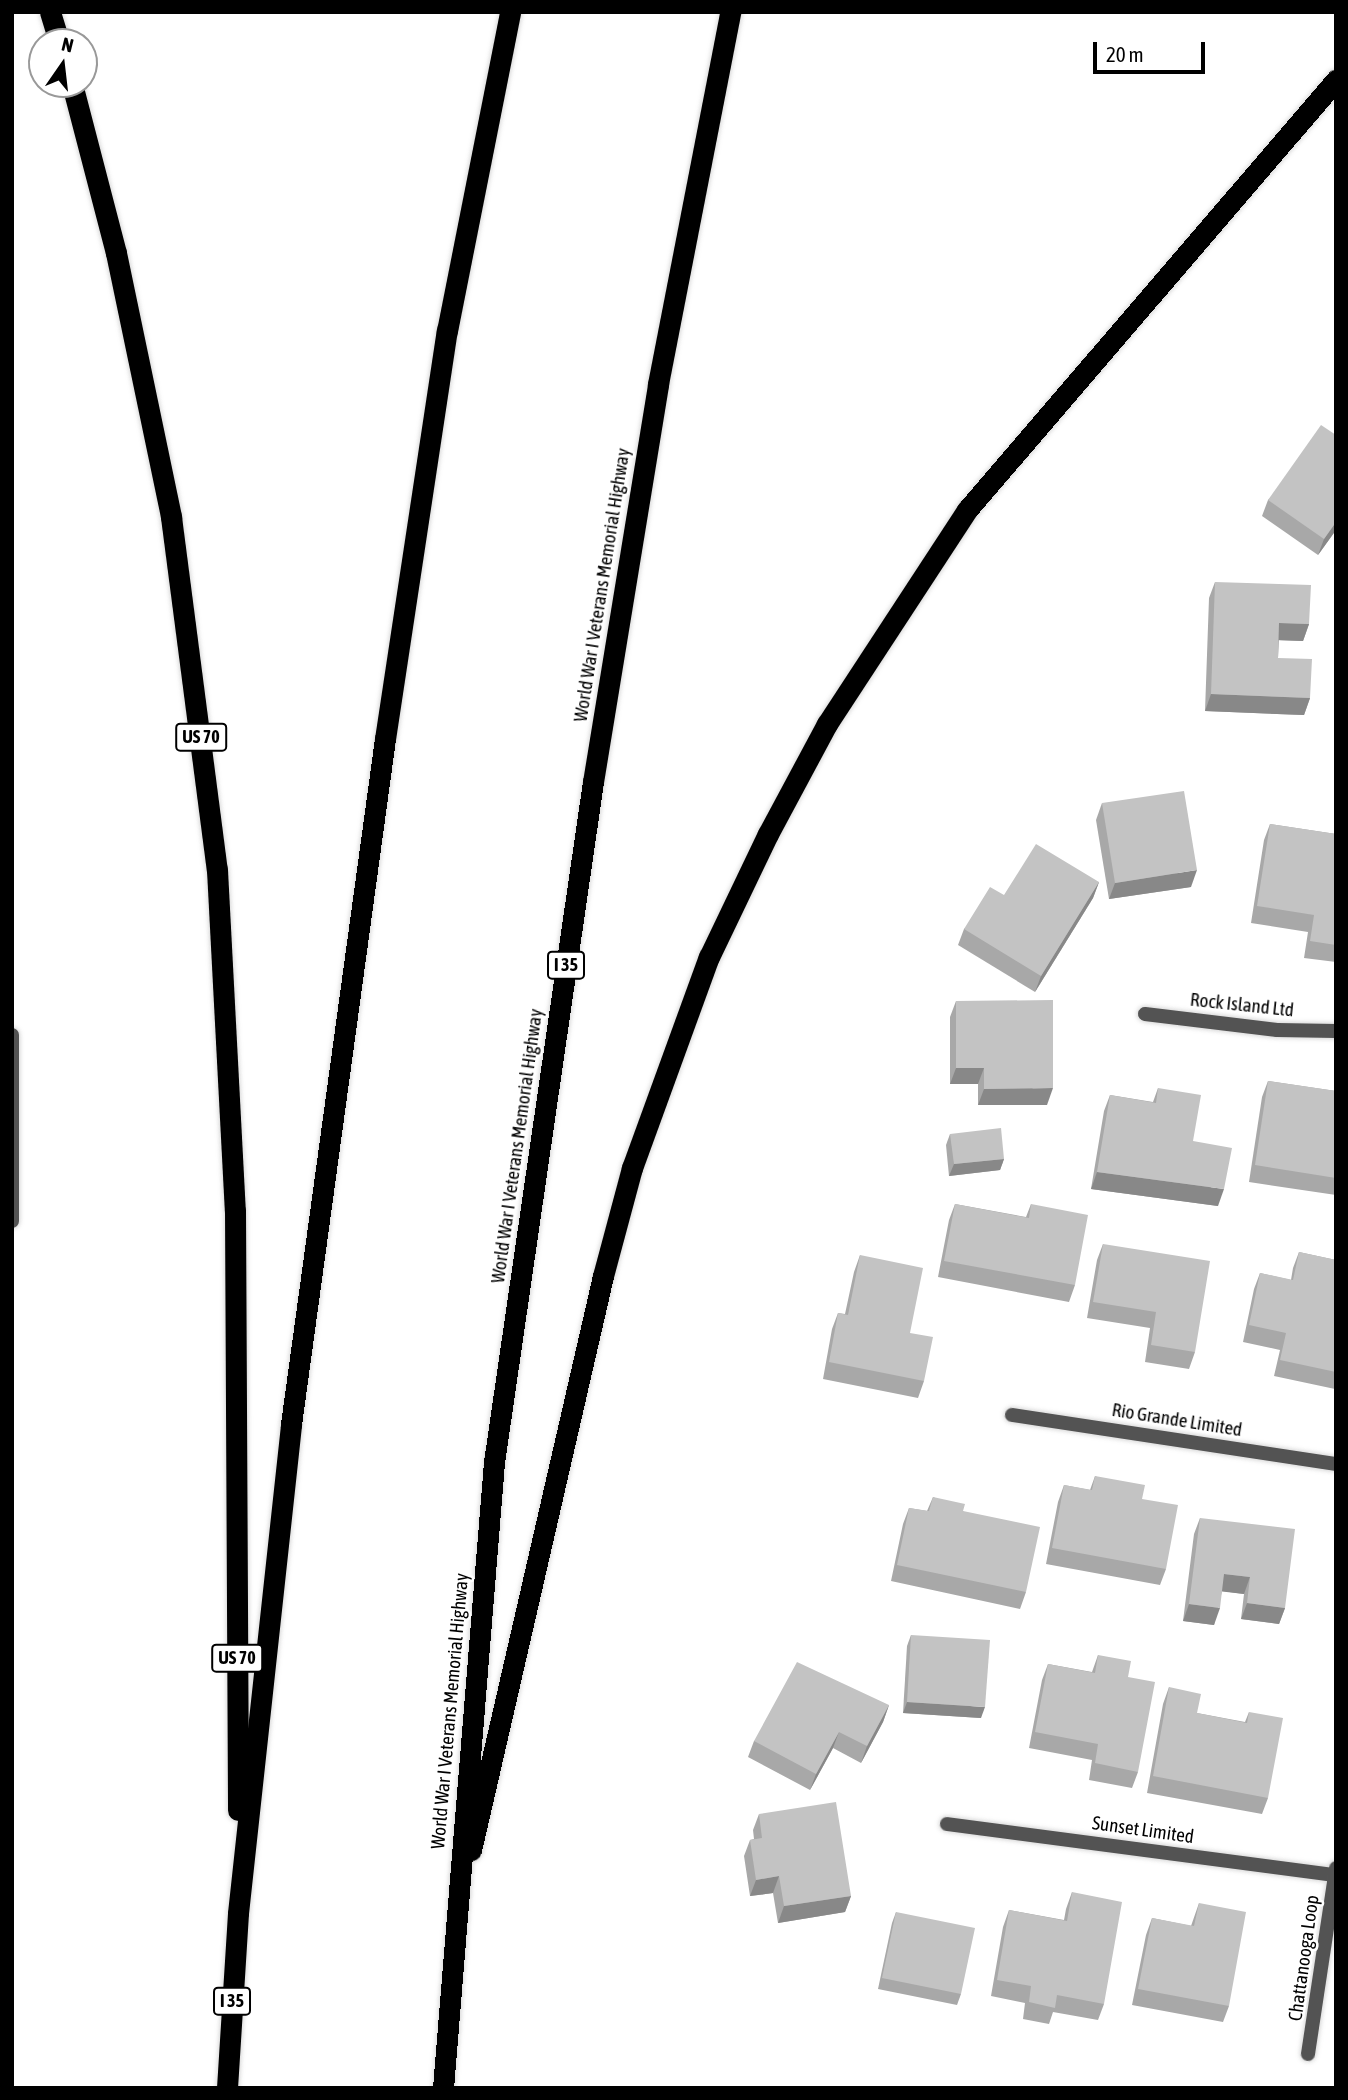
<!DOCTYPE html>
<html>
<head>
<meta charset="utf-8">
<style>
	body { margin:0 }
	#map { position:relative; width:1348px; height:2100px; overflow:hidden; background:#fff; font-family:"Asap Condensed",sans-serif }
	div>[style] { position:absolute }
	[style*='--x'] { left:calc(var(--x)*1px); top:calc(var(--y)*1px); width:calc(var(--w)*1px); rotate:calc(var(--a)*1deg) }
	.roads { filter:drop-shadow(0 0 2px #dbdbdb) drop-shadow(0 0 2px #dbdbdb) }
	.minor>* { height:14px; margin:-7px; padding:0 7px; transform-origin:7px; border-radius:7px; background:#535353 }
	.motorway>* { height:21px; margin:-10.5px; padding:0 10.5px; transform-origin:10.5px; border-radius:10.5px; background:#000 }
	.wall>* { inset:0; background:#a8a8a8 }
	.shaded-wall>* { inset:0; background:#888 }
	.building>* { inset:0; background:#c3c3c3 }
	span { translate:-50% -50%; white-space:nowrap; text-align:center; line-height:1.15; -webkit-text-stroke:5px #fff; paint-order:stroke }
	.shield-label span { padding:2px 5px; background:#fff; border:2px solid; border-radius:5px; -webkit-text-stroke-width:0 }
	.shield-label { font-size:18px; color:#000; font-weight:700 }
	.street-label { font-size:19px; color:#000 }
	.frame { position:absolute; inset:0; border:14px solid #000; pointer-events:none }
	.north { position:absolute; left:28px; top:28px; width:70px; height:70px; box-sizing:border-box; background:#fff; border:2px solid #999; border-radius:50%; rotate:14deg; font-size:19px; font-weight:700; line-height:28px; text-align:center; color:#000 }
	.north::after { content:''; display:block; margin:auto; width:24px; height:32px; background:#000; clip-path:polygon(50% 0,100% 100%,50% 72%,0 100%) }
	.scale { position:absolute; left:1093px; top:42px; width:112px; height:32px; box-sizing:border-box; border:4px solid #000; border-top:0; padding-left:9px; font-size:21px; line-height:24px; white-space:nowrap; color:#000; -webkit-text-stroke:5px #fff; paint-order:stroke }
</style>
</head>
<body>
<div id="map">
	<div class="roads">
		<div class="minor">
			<div style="--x:1145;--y:1014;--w:133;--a:6.9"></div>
			<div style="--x:1277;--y:1030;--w:59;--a:1"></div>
			<div style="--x:12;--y:1035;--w:186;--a:90"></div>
			<div style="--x:1012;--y:1415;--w:328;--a:8.6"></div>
			<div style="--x:947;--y:1824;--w:390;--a:7.5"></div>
			<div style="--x:1308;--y:2054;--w:188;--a:-81.4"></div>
		</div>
		<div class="motorway">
			<div style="--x:50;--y:12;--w:31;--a:73"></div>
			<div style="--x:72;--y:84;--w:175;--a:75.4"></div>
			<div style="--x:116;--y:253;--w:270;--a:78.2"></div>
			<div style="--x:171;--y:517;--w:356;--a:82.6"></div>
			<div style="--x:217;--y:870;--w:340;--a:87"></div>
			<div style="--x:235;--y:1210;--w:600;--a:89.71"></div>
			<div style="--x:471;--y:1850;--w:589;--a:-77.05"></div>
			<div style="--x:603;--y:1276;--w:112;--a:-75"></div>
			<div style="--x:632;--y:1168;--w:225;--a:-70"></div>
			<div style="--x:709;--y:957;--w:136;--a:-64.4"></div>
			<div style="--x:768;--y:834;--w:125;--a:-61.8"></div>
			<div style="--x:827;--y:724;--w:256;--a:-56.8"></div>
			<div style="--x:967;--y:510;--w:567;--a:-49.37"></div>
			<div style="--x:227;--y:2088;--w:175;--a:-86.4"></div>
			<div style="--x:238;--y:1913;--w:492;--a:-83.8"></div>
			<div style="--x:291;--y:1424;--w:691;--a:-82.19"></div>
			<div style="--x:385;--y:739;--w:413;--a:-81.4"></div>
			<div style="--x:447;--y:331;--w:325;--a:-78.8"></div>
			<div style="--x:443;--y:2088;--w:628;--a:-85.34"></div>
			<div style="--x:494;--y:1462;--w:687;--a:-81.72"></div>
			<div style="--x:593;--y:782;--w:403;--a:-80.7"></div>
			<div style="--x:658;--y:384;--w:379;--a:-79"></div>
		</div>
	</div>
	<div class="wall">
		<div style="clip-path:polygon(1336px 435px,1336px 530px,1318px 555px,1262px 516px,1268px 500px)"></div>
		<div style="clip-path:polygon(1215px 582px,1309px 624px,1303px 641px,1279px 640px,1278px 658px,1310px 698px,1304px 715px,1205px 711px,1209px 598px)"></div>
		<div style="clip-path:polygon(1102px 803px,1191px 887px,1109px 899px,1096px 820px)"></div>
		<div style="clip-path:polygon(1270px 824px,1336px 834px,1336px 962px,1304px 958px,1308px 932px,1251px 923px,1264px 840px)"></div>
		<div style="clip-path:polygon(1099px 882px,1093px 898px,1035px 992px,958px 945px,964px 929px,1004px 895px)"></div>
		<div style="clip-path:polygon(956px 1001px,1047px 1105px,978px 1105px,978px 1084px,950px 1084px,950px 1017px)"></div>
		<div style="clip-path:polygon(1268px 1081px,1336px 1091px,1336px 1195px,1249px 1182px,1262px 1097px)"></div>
		<div style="clip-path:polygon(1158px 1088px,1193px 1141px,1218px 1206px,1091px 1189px,1104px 1111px,1110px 1095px,1153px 1102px)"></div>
		<div style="clip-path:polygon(950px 1134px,1004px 1159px,1000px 1170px,949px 1176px,946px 1145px)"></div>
		<div style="clip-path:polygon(955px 1204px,1026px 1217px,1031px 1204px,1075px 1285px,1069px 1302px,938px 1277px,949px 1220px)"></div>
		<div style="clip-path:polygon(1103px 1244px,1195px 1352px,1189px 1369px,1145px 1362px,1150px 1328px,1087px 1318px,1097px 1260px)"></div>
		<div style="clip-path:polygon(1299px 1252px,1336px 1260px,1335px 1389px,1274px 1376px,1280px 1350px,1243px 1342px,1254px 1289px,1260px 1273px,1291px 1280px,1293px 1268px)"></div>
		<div style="clip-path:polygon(860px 1255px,910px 1333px,924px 1381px,918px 1398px,823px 1379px,832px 1329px,838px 1313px,845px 1314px,854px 1272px)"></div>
		<div style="clip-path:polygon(1095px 1476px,1142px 1499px,1166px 1569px,1160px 1585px,1046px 1564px,1058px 1502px,1064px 1485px,1090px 1490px)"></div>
		<div style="clip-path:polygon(933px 1497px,963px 1511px,1026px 1592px,1020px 1609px,891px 1581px,903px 1524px,909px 1508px,927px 1511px)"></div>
		<div style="clip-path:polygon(1200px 1518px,1285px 1608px,1279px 1624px,1241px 1619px,1244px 1594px,1222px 1591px,1214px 1625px,1183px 1621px,1194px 1534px)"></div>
		<div style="clip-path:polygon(911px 1635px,981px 1718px,903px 1713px,907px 1646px)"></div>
		<div style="clip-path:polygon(1098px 1655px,1128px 1677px,1138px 1772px,1132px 1788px,1089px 1780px,1092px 1760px,1029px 1748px,1042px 1680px,1048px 1664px,1092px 1672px)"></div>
		<div style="clip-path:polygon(1169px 1687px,1197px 1713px,1245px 1722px,1249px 1712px,1268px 1798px,1262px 1814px,1147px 1793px,1163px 1704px)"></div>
		<div style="clip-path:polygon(889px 1705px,883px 1722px,861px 1763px,833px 1748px,810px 1790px,748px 1757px,754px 1741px)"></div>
		<div style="clip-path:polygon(759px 1814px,851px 1896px,845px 1912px,778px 1923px,773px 1893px,750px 1896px,744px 1856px,750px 1840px,754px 1839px,753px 1830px)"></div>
		<div style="clip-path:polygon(1072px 1892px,1104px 2004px,1098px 2020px,1053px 2012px,1049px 2024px,1023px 2019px,1025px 2003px,991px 1996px,1003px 1927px,1009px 1910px,1064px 1920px,1066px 1909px)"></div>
		<div style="clip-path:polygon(1199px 1903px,1229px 2006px,1223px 2022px,1132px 2005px,1146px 1935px,1152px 1918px,1191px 1926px)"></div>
		<div style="clip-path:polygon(896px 1912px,961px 1994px,957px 2005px,878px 1989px,892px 1923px)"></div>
	</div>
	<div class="shaded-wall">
		<div style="clip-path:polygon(1336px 522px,1336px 530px,1318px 555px,1324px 539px)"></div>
		<div style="clip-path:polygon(1279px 623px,1309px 624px,1303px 641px,1273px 640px)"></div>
		<div style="clip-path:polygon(1211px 694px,1310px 698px,1304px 715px,1205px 711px)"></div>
		<div style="clip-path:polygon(1197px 870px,1191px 887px,1109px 899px,1115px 883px)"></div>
		<div style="clip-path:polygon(1099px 882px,1093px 898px,1035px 992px,1041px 976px)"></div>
		<div style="clip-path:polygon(956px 1068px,984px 1068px,978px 1084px,950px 1084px)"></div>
		<div style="clip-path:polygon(1053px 1088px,1047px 1105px,978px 1105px,984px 1089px)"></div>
		<div style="clip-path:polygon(1004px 1159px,1000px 1170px,949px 1176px,954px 1164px)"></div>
		<div style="clip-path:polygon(1097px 1172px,1224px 1189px,1218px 1206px,1091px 1189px)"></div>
		<div style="clip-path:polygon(1224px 1574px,1250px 1577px,1244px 1594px,1218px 1591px)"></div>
		<div style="clip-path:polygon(1247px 1603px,1285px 1608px,1279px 1624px,1241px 1619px)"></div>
		<div style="clip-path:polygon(1189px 1604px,1220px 1608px,1214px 1625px,1183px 1621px)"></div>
		<div style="clip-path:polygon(907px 1702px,985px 1707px,981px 1718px,903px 1713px)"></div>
		<div style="clip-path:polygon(889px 1705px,883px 1722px,861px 1763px,867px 1746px)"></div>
		<div style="clip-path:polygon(839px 1732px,833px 1748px,810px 1790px,816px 1774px)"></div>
		<div style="clip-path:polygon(779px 1876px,773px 1893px,750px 1896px,756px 1880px)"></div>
		<div style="clip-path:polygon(851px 1896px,845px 1912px,778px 1923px,784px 1906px)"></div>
	</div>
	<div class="building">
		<div style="clip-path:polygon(1321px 425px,1336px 435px,1336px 522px,1324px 539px,1268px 500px)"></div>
		<div style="clip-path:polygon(1215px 582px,1311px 585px,1309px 624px,1279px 623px,1278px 658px,1312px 659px,1310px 698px,1211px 694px)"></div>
		<div style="clip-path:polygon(1184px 791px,1197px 870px,1115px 883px,1102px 803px)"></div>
		<div style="clip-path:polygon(1270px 824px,1336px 834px,1336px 945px,1310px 941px,1314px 915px,1257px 906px)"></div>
		<div style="clip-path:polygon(1036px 844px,1099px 882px,1041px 976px,964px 929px,990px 887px,1004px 895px)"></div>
		<div style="clip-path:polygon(1053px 1000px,1053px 1088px,984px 1089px,984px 1068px,956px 1068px,956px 1001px)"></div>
		<div style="clip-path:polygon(1268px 1081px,1336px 1091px,1336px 1178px,1255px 1165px)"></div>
		<div style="clip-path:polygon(1158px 1088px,1201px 1095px,1193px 1141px,1232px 1148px,1224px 1189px,1097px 1172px,1110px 1095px,1156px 1103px)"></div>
		<div style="clip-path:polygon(1001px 1128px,1004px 1159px,954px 1164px,950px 1134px)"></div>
		<div style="clip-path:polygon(955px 1204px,1029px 1218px,1031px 1204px,1088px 1215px,1075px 1285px,944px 1261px)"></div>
		<div style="clip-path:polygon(1103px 1244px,1210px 1261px,1195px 1352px,1151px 1345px,1156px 1312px,1093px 1302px)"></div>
		<div style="clip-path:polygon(1299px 1252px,1336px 1260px,1336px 1372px,1280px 1360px,1286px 1333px,1249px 1325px,1260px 1273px,1293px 1280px)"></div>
		<div style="clip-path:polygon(860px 1255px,923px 1268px,910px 1333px,933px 1337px,924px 1381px,829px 1362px,838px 1313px,848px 1315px)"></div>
		<div style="clip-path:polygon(1095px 1476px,1145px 1485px,1142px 1499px,1178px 1505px,1166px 1569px,1052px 1548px,1064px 1485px,1092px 1490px)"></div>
		<div style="clip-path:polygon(933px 1497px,965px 1504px,963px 1511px,1040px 1527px,1026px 1592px,897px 1565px,909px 1508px,929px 1511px)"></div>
		<div style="clip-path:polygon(1200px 1518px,1295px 1529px,1285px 1608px,1247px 1603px,1250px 1577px,1224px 1574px,1220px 1608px,1189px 1604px)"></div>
		<div style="clip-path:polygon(911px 1635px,990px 1640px,985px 1707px,907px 1702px)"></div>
		<div style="clip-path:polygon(1098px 1655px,1131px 1661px,1128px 1677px,1155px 1682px,1138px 1772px,1095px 1763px,1098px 1744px,1035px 1732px,1048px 1664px,1095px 1673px)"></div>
		<div style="clip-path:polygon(797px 1662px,889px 1705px,867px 1746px,839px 1732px,816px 1774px,754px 1741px)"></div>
		<div style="clip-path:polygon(1169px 1687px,1201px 1694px,1197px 1713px,1247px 1723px,1249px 1712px,1283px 1718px,1268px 1798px,1153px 1776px)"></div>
		<div style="clip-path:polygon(836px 1802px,851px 1896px,784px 1906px,779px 1876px,756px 1880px,750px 1840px,762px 1838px,759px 1814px)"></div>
		<div style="clip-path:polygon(1072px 1892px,1122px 1902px,1104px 2004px,1057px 1995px,1055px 2008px,1029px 2002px,1031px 1986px,997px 1980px,1009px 1910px,1067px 1921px)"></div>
		<div style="clip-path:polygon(1199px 1903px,1246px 1912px,1229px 2006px,1138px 1989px,1152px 1918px,1194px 1926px)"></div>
		<div style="clip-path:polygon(896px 1912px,975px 1928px,961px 1994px,882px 1978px)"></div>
	</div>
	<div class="shield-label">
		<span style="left:201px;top:737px">US 70</span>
		<span style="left:566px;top:965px">I 35</span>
		<span style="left:237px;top:1658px">US 70</span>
		<span style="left:232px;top:2001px">I 35</span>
	</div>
	<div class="street-label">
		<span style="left:602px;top:585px;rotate:-81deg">World War I Veterans Memorial Highway</span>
		<span style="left:1242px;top:1005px;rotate:6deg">Rock Island Ltd</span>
		<span style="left:517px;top:1146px;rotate:-82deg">World War I Veterans Memorial Highway</span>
		<span style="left:1177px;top:1420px;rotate:9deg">Rio Grande Limited</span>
		<span style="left:450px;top:1711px;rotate:-85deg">World War I Veterans Memorial Highway</span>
		<span style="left:1143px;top:1830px;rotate:8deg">Sunset Limited</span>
		<span style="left:1304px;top:1958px;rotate:-82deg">Chattanooga Loop</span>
	</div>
	<div class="frame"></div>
	<div class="north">N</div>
	<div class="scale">20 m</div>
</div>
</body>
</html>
